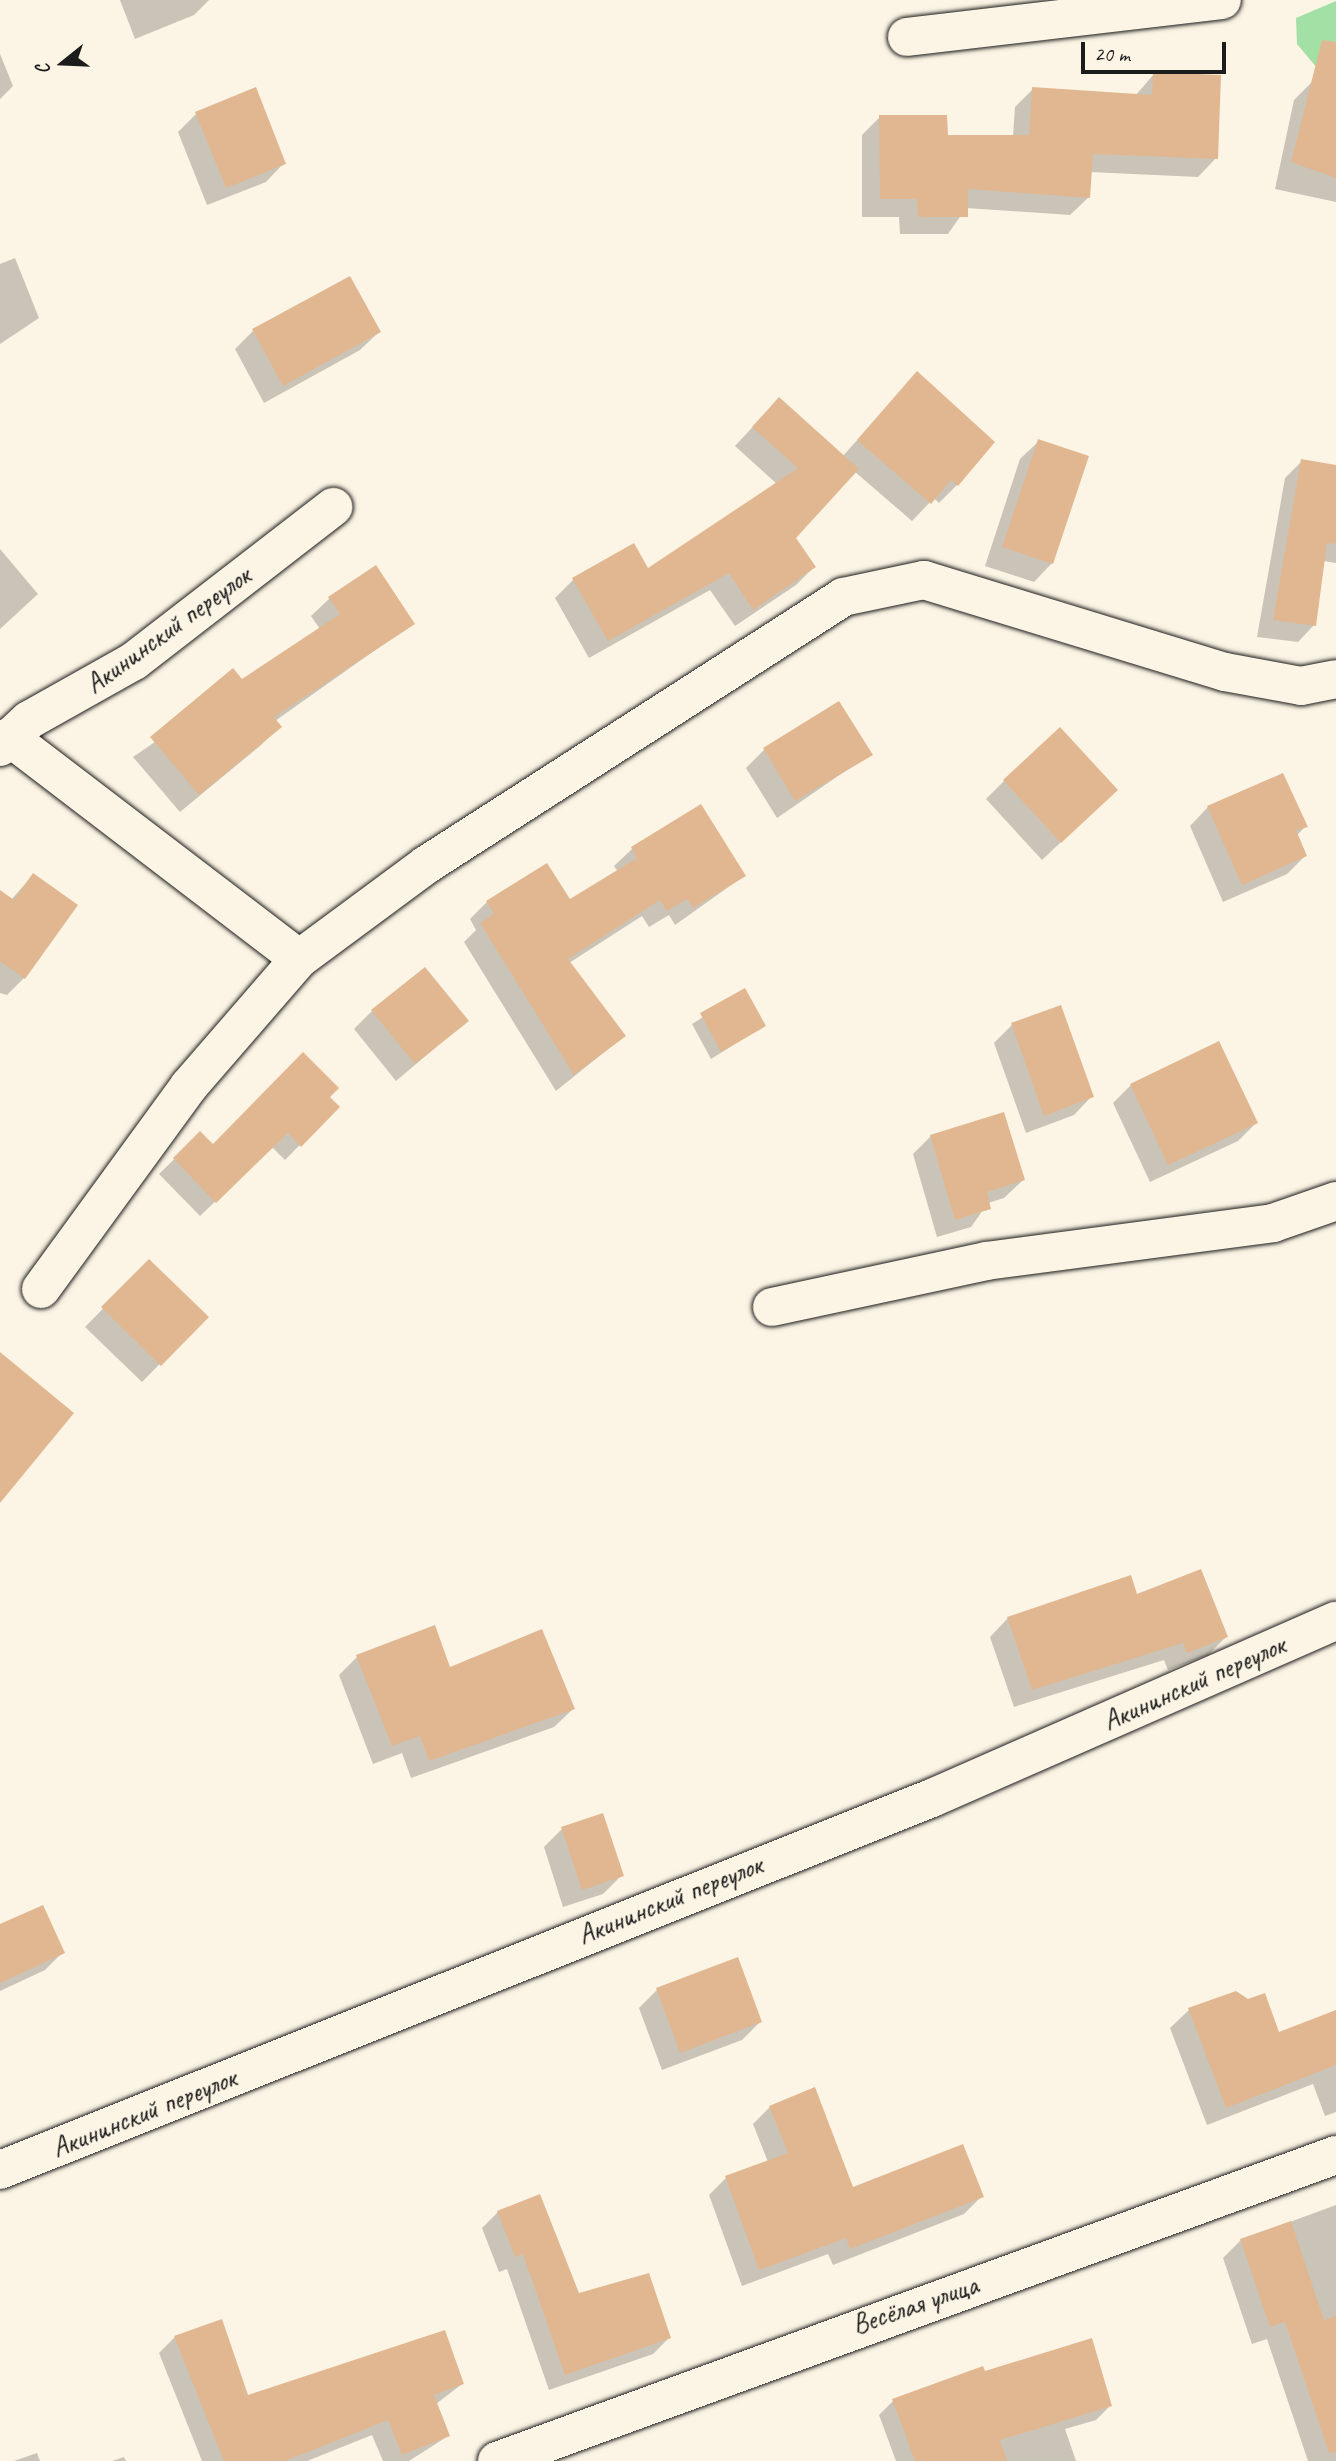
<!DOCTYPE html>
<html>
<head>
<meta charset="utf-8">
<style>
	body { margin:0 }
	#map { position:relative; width:1336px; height:2461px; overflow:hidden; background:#fcf5e5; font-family:Caveat,sans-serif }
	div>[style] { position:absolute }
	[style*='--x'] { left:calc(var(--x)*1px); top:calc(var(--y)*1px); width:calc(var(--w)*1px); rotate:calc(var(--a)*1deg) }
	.green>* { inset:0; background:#a3e0a6 }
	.shadow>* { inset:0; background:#0003 }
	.building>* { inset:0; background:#e1b791 }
	.roads { filter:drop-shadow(0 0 2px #1c1c1c) drop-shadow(0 0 2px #1c1c1c) }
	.minor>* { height:38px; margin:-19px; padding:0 19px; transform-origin:19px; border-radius:19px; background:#fcf5e5 }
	span { translate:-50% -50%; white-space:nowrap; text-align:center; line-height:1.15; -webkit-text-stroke:6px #fcf5e5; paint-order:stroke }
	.street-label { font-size:28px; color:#1c1c1c }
	.north { position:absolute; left:28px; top:28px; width:70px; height:70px; -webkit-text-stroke:5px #fcf5e5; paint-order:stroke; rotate:252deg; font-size:19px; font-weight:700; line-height:28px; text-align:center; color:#1c1c1c }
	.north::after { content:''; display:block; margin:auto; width:24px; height:32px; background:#1c1c1c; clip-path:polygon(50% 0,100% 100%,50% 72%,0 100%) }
	.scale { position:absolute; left:1081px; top:42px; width:145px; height:32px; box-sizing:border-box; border:4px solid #1c1c1c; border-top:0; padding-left:9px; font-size:21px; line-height:24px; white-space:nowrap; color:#1c1c1c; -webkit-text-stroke:5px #fcf5e5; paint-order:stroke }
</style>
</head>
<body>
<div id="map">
	<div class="green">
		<div style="clip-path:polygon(1336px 1px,1336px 76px,1322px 74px,1297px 44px,1296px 18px)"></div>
	</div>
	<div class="shadow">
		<div style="clip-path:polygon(120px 0,209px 0,194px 15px,135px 39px)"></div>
		<div style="clip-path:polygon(0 54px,13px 86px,0 99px)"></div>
		<div style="clip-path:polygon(1154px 74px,1216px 158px,1198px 177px,1090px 172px,1089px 197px,1070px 215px,966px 208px,948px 234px,900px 234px,899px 217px,862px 217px,862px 135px,880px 117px,946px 137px,1013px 136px,1015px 107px,1033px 89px,1135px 96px)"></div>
		<div style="clip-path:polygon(1312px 82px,1336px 88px,1336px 202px,1275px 189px,1294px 100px)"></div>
		<div style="clip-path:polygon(196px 114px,284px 163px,266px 182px,207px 205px,178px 132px)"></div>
		<div style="clip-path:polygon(15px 258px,39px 318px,0 344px,0 264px)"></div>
		<div style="clip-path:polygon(349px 278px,379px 332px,360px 350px,264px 403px,235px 349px,253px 331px)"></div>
		<div style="clip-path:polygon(917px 373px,957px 485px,939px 503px,934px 498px,912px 521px,854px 471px,794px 538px,814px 567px,796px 585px,735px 626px,710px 590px,589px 658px,555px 598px,573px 580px,648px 570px,777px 484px,735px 446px,761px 418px,842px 457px)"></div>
		<div style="clip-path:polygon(1039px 441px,1052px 563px,1034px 582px,985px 566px,1020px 459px)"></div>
		<div style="clip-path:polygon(1302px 461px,1336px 467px,1336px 563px,1323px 561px,1314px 625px,1298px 642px,1257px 637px,1285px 478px)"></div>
		<div style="clip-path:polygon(0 549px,38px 594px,0 629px)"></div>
		<div style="clip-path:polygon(330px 598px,412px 624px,275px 721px,279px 727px,261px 745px,180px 812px,133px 757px,320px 629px,311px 616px)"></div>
		<div style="clip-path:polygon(764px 750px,870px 754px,777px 818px,746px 768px)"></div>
		<div style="clip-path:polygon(1004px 781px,1097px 808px,1042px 860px,986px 799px)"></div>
		<div style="clip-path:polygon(701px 807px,744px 876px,675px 925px,669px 915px,649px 927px,642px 916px,569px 963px,624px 1036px,556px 1091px,464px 942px,476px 930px,470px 919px,487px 902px,570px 902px,618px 872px,614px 866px,632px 849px)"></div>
		<div style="clip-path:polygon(1208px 807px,1305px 827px,1296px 836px,1305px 856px,1287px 874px,1223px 902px,1190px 826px)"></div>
		<div style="clip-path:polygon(33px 875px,24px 978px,7px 995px,0 993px,0 892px,11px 900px)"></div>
		<div style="clip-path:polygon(744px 991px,764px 1026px,711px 1059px,692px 1024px)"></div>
		<div style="clip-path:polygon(372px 1011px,467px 1021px,396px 1081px,354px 1029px)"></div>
		<div style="clip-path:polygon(1012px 1025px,1092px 1096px,1074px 1115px,1026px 1133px,994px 1043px)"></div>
		<div style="clip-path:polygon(1131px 1085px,1256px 1123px,1238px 1141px,1150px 1182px,1113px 1103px)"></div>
		<div style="clip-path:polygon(327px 1097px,337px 1107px,285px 1160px,272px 1147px,200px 1216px,159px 1174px,200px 1134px,213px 1147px)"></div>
		<div style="clip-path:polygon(931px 1136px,1023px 1180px,1004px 1198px,988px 1203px,971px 1227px,937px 1237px,913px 1154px)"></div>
		<div style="clip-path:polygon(149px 1262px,206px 1317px,142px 1382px,85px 1327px)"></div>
		<div style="clip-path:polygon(1136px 1597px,1226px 1637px,1208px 1655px,1168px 1670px,1164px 1660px,1014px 1707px,990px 1637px,1008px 1618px)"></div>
		<div style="clip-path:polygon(357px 1657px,449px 1669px,573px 1709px,554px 1727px,411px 1778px,402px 1753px,373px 1764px,339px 1675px)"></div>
		<div style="clip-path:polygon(562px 1829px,622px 1875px,603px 1894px,563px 1907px,544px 1847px)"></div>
		<div style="clip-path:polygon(0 1926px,63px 1952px,45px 1970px,0 1991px)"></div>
		<div style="clip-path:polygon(657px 1990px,760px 2022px,742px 2040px,662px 2070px,639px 2008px)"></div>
		<div style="clip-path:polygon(1236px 1993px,1278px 2035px,1336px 2012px,1336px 2112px,1325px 2116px,1313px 2084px,1207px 2125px,1170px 2028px,1189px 2010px)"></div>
		<div style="clip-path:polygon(770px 2107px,852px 2189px,981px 2197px,964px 2214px,833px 2265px,828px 2254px,742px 2286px,709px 2195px,726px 2178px,768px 2162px,753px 2124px)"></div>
		<div style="clip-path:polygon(1336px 2205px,1336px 2461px,1308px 2461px,1267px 2339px,1252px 2344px,1223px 2258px,1241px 2240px)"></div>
		<div style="clip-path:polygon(498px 2212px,578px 2295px,669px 2338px,653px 2354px,549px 2390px,507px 2269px,499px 2272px,482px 2228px)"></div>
		<div style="clip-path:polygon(175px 2337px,247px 2397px,462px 2384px,436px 2404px,448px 2436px,409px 2461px,383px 2461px,372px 2435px,307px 2461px,202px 2461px,159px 2353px)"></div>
		<div style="clip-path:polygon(893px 2401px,1110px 2406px,1096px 2420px,1065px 2429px,1076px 2461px,896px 2461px,879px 2415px)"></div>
		<div style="clip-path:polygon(37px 2453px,40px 2461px,14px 2461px)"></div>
		<div style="clip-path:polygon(124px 2457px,126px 2461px,112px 2461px)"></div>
	</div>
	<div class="building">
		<div style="clip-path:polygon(1322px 40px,1336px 42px,1336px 178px,1291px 162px)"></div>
		<div style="clip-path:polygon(1153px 72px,1221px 75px,1218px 159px,1093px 154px,1090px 198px,968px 189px,968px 217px,918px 217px,917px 199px,880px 199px,879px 115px,947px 115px,948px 135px,1029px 135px,1032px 87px,1152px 95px)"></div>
		<div style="clip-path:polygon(256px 87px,286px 164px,226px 188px,195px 112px)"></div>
		<div style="clip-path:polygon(350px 276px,381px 332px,283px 386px,252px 329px)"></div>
		<div style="clip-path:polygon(917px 371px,995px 442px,958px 486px,951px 480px,931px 504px,857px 440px)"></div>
		<div style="clip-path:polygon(779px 397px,859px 469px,796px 538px,816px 567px,753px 610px,729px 573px,608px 641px,572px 578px,634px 543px,648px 568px,798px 468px,752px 427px)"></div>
		<div style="clip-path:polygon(1038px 439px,1089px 456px,1053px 564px,1002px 547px)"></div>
		<div style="clip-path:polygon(1301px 459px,1336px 465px,1336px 544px,1327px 543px,1316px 626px,1273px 620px)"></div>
		<div style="clip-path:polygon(376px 565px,415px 624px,274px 717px,282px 727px,199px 795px,150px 737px,233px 668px,242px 679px,340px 614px,328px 597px)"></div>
		<div style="clip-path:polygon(839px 701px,873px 755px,795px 801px,763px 748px)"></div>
		<div style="clip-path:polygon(1060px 727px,1118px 790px,1061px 843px,1003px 780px)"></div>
		<div style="clip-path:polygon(1283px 773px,1308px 827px,1296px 830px,1307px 856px,1242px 885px,1207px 806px)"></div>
		<div style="clip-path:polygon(701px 804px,746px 876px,693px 908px,687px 899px,667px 911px,660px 900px,568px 959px,626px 1036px,574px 1075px,480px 923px,494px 914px,486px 901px,547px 863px,570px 899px,637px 858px,631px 847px)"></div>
		<div style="clip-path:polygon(33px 873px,78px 905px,25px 979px,0 961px,0 890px,14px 900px)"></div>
		<div style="clip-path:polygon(425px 967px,469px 1021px,415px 1064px,371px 1010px)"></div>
		<div style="clip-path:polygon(745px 988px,766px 1026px,721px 1052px,700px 1013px)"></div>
		<div style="clip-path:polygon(1061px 1005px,1094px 1097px,1044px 1116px,1011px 1023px)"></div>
		<div style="clip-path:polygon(1219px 1041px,1258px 1123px,1168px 1165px,1130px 1084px)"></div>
		<div style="clip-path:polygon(303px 1052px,339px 1088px,330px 1097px,340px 1107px,301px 1147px,288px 1133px,216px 1203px,173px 1158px,200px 1131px,213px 1144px)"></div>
		<div style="clip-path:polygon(1004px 1112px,1025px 1180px,987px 1192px,991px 1209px,955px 1220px,930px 1135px)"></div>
		<div style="clip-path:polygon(149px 1259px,209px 1317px,161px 1366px,101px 1307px)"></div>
		<div style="clip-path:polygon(0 1352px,74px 1413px,0 1503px)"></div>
		<div style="clip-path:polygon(1201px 1569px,1228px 1637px,1187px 1653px,1183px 1643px,1032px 1690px,1007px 1617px,1131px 1575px,1137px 1594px)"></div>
		<div style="clip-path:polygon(435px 1625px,450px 1667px,542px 1629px,575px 1709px,429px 1761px,420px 1736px,392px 1746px,356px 1655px)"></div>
		<div style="clip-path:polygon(603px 1813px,624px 1876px,582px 1890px,561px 1827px)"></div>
		<div style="clip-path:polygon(43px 1905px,65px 1953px,0 1983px,0 1924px)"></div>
		<div style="clip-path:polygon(738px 1957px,762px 2022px,680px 2053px,656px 1988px)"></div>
		<div style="clip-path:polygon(1236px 1991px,1248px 1999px,1265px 1993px,1279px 2032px,1336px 2010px,1336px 2065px,1226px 2108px,1188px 2008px)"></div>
		<div style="clip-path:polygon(815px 2087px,853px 2187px,963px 2144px,984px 2197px,850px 2249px,846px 2238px,759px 2270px,725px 2176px,788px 2153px,769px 2106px)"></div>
		<div style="clip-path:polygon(540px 2194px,579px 2293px,649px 2273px,671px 2338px,565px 2375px,523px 2254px,515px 2257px,497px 2211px)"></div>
		<div style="clip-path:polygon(1291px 2221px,1324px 2320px,1336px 2316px,1336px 2452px,1329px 2453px,1285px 2322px,1270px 2327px,1240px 2239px)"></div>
		<div style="clip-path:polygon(222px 2319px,248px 2395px,445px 2330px,464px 2384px,434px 2395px,450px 2436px,402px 2455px,388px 2420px,285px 2461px,224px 2461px,174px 2336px)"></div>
		<div style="clip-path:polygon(1092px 2338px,1112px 2406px,1000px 2440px,1007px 2461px,915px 2461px,892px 2399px,983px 2366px,985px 2371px)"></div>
	</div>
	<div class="roads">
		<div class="minor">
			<div style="--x:907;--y:37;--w:317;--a:-6.7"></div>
			<div style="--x:9;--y:737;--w:365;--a:37.4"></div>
			<div style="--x:0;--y:747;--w:40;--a:-43"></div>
			<div style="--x:29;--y:720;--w:120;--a:-29.3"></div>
			<div style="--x:134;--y:661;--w:252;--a:-37.7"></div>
			<div style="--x:41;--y:1289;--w:251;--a:-53.9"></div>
			<div style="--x:189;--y:1086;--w:168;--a:-49.1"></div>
			<div style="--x:299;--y:959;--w:158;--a:-36.5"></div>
			<div style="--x:426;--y:865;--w:496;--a:-32.7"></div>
			<div style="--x:843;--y:597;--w:83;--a:-11.9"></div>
			<div style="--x:924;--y:580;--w:315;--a:17"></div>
			<div style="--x:1225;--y:672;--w:77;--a:10.4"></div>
			<div style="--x:1301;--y:686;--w:36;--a:-11"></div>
			<div style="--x:772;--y:1307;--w:219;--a:-12.1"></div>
			<div style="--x:986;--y:1261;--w:290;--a:-7.5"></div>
			<div style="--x:1273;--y:1223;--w:67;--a:-19.2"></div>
			<div style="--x:0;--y:2170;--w:1003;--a:-21.76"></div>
			<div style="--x:932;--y:1798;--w:441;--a:-23.7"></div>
			<div style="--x:497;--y:2461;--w:893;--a:-20.04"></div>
		</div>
	</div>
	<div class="street-label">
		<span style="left:168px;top:630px;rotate:-36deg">Акининский переулок</span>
		<span style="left:1194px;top:1683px;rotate:-24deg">Акининский переулок</span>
		<span style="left:670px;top:1900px;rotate:-22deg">Акининский переулок</span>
		<span style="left:144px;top:2113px;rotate:-22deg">Акининский переулок</span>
		<span style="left:915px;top:2305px;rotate:-19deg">Весёлая улица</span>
	</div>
	<div class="north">С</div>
	<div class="scale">20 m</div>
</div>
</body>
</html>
